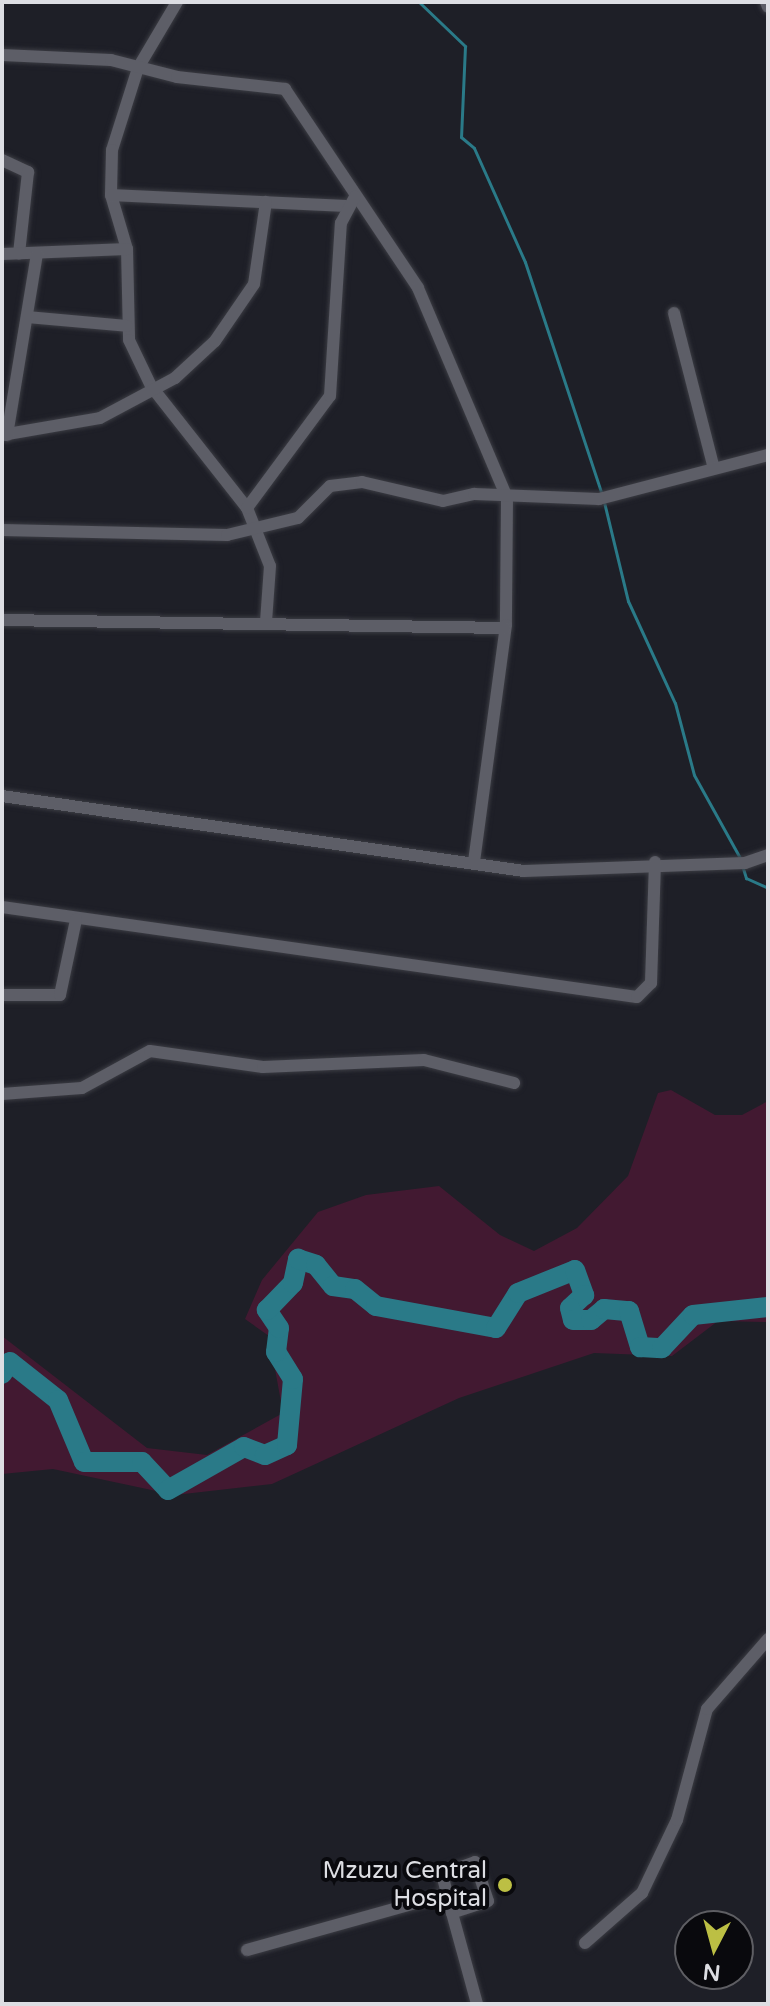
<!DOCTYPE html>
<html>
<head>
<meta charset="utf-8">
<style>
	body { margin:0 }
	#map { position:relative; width:770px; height:2006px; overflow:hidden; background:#1e1f27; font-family:"Varela Round",sans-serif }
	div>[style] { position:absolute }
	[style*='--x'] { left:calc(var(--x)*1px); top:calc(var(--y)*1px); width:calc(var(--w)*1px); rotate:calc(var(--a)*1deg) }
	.green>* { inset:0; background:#421931 }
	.stream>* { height:3px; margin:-1.5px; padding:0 1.5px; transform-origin:1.5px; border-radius:1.5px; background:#2a7a88 }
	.river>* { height:20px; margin:-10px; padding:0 10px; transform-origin:10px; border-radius:10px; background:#2a7a88 }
	.roads { filter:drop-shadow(0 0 2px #3b3c43) drop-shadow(0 0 2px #3b3c43) }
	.minor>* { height:12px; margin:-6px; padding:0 6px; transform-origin:6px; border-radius:6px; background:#5d5e67 }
	.dots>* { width:22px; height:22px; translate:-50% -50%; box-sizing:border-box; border:4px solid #09090d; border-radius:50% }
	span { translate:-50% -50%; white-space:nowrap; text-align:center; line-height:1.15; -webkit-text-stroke:8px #09090d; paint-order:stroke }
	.poi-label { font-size:24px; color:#dddee3 }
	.right { translate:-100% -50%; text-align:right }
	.frame { position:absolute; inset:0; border:4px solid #dddee3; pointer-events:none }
	.north { position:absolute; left:674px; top:1910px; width:80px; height:80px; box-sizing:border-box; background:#09090d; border:2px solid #5e5e63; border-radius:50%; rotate:186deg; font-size:22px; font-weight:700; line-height:32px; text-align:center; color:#dddee3 }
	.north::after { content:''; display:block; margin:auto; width:28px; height:36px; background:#bcbf44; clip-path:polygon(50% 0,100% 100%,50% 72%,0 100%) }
</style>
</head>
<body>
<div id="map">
	<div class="green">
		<div style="clip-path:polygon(671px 1090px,715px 1115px,742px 1115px,768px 1101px,768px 1322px,718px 1321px,672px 1356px,594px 1353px,459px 1398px,272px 1484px,175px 1495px,53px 1469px,2px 1474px,2px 1336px,147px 1448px,207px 1455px,283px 1413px,269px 1336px,245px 1319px,262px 1280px,318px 1212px,366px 1195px,439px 1186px,500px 1235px,534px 1251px,577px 1228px,628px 1176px,658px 1093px)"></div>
	</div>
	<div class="stream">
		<div style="--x:419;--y:2;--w:64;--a:43.7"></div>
		<div style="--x:465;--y:46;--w:91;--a:92.5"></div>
		<div style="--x:461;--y:137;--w:17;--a:40"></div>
		<div style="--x:474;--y:148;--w:125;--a:65.9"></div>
		<div style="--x:525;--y:262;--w:245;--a:71.7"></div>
		<div style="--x:604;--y:502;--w:102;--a:76.4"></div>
		<div style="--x:628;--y:601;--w:112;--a:65.3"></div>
		<div style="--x:675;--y:703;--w:74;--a:75.2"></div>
		<div style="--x:694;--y:775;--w:95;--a:61"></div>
		<div style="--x:742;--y:865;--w:14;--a:73"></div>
		<div style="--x:746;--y:878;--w:24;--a:24"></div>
	</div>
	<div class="river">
		<div style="--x:2;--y:1374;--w:14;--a:-56"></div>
		<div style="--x:10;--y:1362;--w:61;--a:38.4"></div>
		<div style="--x:58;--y:1400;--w:67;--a:67.2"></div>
		<div style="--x:84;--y:1462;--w:58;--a:0"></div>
		<div style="--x:142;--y:1462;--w:38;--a:47"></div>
		<div style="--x:168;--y:1490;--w:87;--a:-29.5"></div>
		<div style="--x:244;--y:1447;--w:22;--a:21"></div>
		<div style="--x:265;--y:1455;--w:24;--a:-24"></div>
		<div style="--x:287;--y:1445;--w:66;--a:-84.8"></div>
		<div style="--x:293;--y:1379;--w:32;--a:-122"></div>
		<div style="--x:276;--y:1352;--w:24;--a:-83"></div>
		<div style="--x:279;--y:1328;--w:22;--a:-124"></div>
		<div style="--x:267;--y:1310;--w:37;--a:-46"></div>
		<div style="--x:293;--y:1283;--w:25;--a:-78"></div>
		<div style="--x:298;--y:1259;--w:19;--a:18"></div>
		<div style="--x:316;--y:1265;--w:27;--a:51"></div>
		<div style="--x:333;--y:1286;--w:22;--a:8"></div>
		<div style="--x:355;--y:1289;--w:27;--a:39"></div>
		<div style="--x:376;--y:1306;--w:122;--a:10.4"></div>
		<div style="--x:496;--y:1328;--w:41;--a:-57.8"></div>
		<div style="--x:518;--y:1293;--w:61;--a:-22"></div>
		<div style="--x:575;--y:1270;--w:27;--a:70"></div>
		<div style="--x:584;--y:1295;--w:19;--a:137"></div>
		<div style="--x:570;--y:1308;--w:12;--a:76"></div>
		<div style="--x:573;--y:1320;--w:18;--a:0"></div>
		<div style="--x:591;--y:1320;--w:17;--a:-40"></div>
		<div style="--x:604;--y:1309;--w:25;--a:5"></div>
		<div style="--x:629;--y:1311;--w:38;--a:73"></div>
		<div style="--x:640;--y:1347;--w:22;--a:3"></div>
		<div style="--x:662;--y:1348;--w:45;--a:-46.8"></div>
		<div style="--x:693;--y:1315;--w:75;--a:-6.1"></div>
	</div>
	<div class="roads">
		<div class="minor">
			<div style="--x:177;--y:2;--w:77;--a:120.6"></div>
			<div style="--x:138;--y:68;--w:86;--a:107.6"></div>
			<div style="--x:112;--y:150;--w:45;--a:91.3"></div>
			<div style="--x:111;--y:195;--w:56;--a:73.5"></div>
			<div style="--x:127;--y:249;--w:91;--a:88.7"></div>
			<div style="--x:129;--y:340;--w:51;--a:64.4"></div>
			<div style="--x:151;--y:386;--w:155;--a:51.8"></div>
			<div style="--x:247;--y:508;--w:62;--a:68.4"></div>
			<div style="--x:270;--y:566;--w:56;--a:94.1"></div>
			<div style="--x:766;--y:2;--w:5;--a:68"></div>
			<div style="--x:2;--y:55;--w:109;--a:2.6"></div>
			<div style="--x:111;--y:60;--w:68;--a:14.4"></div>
			<div style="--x:177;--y:77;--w:109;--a:6.3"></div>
			<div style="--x:285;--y:89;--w:239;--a:56.2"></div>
			<div style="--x:418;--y:288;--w:228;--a:67"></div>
			<div style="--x:507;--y:498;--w:127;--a:90.5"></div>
			<div style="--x:506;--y:625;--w:240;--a:97.7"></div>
			<div style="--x:2;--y:160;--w:29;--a:25"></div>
			<div style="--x:28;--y:172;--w:82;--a:96.3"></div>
			<div style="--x:111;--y:195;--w:235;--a:2.7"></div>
			<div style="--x:2;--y:254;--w:125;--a:-2.3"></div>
			<div style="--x:674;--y:313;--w:157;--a:75.6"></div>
			<div style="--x:27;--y:317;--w:100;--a:5.1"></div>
			<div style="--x:2;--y:435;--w:99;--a:-9.8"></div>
			<div style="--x:100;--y:418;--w:85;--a:-28.1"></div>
			<div style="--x:175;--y:378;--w:54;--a:-42.8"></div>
			<div style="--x:215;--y:341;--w:69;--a:-55.6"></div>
			<div style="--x:254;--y:284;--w:83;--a:-81.7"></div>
			<div style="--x:7;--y:435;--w:184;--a:-80.6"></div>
			<div style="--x:247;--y:508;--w:139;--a:-53.5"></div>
			<div style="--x:330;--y:396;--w:173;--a:-86.4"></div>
			<div style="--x:341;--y:223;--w:30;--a:-62"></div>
			<div style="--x:2;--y:530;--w:225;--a:1.3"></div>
			<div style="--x:227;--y:535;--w:73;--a:-13.5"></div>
			<div style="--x:298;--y:518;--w:45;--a:-45"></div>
			<div style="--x:330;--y:486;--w:32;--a:-7"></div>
			<div style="--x:362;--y:482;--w:83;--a:13.2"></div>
			<div style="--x:443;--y:501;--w:32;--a:-13"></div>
			<div style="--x:474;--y:494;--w:125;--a:2.3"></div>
			<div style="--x:599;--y:499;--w:175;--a:-14.6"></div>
			<div style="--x:2;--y:620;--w:503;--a:0.91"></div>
			<div style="--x:2;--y:796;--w:527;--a:8.18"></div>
			<div style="--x:524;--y:871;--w:221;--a:-2.1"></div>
			<div style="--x:745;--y:863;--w:24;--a:-19"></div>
			<div style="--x:2;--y:907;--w:641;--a:8.07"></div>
			<div style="--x:637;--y:997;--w:20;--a:-45"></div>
			<div style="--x:651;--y:983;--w:121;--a:-88.1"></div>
			<div style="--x:2;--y:995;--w:58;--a:0"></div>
			<div style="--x:60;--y:995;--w:77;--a:-78"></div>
			<div style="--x:2;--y:1094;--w:80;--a:-4.3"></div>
			<div style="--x:82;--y:1088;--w:77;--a:-28.6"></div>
			<div style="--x:150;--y:1051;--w:114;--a:8.1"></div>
			<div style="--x:263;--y:1067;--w:161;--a:-2.5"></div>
			<div style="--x:424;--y:1060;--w:93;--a:14.3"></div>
			<div style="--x:475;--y:1862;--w:41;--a:71.6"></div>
			<div style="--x:488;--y:1901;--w:38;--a:162"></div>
			<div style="--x:452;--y:1913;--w:40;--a:-104.4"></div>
			<div style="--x:442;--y:1874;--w:35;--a:-20"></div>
			<div style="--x:452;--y:1913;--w:94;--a:74.6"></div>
			<div style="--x:585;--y:1943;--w:76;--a:-41.3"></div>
			<div style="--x:642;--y:1893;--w:81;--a:-64.4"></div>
			<div style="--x:677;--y:1820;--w:115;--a:-74.9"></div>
			<div style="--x:707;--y:1709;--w:93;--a:-48.9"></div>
			<div style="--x:247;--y:1950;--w:208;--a:-15.6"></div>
		</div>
	</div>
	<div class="dots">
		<div style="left:505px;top:1885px;background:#bcbf44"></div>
	</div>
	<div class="poi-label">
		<span class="right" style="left:487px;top:1885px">Mzuzu Central<br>Hospital</span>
	</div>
	<div class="frame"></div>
	<div class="north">N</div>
</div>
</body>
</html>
